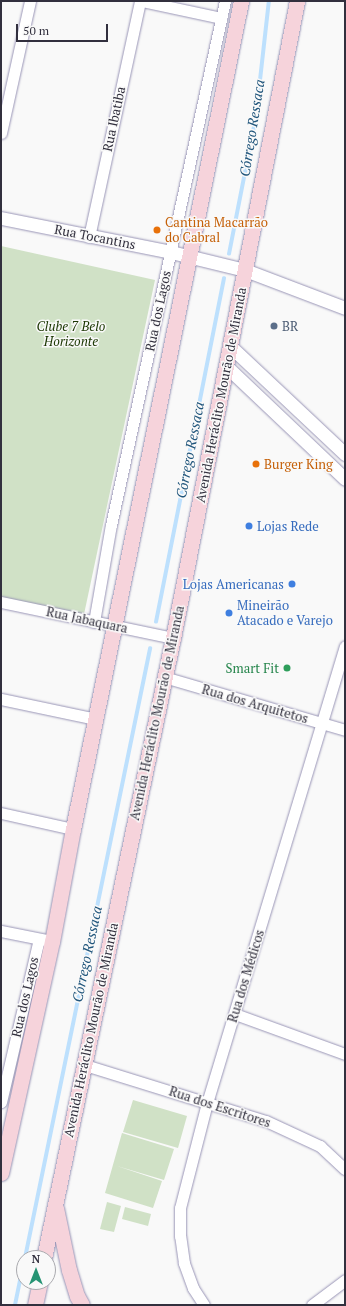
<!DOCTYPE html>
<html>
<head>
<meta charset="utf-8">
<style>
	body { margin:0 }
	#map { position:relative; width:346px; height:1306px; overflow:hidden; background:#f9f9f9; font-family:"PT Serif",serif }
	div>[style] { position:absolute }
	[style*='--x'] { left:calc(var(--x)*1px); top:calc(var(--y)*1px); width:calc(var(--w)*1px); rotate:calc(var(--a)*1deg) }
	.green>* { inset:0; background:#d0e1c6 }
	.stream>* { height:3.5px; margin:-1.75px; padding:0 1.75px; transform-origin:1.75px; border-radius:1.75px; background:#bde0fd }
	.roads { filter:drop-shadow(0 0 1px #9995b6) drop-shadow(0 0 1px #9995b6) }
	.minor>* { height:11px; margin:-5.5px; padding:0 5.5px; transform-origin:5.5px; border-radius:5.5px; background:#fff }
	.tertiary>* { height:13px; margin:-6.5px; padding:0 6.5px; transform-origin:6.5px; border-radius:6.5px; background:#fff }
	.secondary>* { height:15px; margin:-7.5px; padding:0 7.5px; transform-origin:7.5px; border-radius:7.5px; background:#f6d3db }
	.dots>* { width:11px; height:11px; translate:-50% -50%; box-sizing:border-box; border:2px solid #f9f9f9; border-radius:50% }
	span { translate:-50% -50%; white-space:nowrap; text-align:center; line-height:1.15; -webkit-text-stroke:3px #f9f9f9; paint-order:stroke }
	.street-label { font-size:13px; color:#32303e }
	.food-label { font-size:13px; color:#c56008 }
	.left { translate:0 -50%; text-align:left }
	.service-label { font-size:13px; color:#4e5e75 }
	.park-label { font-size:13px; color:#1a3601; font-style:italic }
	.shop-label { font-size:13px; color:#366cbe }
	.right { translate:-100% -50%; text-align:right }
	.leisure-label { font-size:13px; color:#27864d }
	.water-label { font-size:14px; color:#21567c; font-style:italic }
	.frame { position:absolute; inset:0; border:2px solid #32303e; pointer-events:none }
	.north { position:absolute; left:16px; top:1250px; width:40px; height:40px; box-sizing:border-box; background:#f9f9f9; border:1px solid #a9a9ae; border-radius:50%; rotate:0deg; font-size:11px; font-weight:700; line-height:16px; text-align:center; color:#32303e }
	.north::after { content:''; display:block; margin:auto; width:14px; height:18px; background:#269474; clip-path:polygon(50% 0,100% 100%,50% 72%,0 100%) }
	.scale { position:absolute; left:16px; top:24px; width:92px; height:18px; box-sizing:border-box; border:2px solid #32303e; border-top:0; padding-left:5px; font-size:12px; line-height:14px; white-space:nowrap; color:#32303e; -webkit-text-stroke:3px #f9f9f9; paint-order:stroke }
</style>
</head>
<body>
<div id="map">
	<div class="green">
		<div style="clip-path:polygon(1px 246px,155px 280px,83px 619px,1px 599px)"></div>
		<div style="clip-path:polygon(133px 1100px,187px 1116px,178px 1148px,123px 1132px)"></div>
		<div style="clip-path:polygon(122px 1133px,174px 1149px,164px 1180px,117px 1166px,162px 1181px,153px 1208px,105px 1193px)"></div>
		<div style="clip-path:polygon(107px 1202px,121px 1206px,114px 1232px,100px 1229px)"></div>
		<div style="clip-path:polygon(125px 1207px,151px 1214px,148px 1226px,122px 1219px)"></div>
	</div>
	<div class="stream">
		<div style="--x:229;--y:254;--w:141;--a:-78.9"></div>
		<div style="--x:256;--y:116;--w:116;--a:-83.6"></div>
		<div style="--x:156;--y:622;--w:350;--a:-78.8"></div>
		<div style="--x:25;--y:1258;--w:622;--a:-78.4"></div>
		<div style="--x:15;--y:1305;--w:45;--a:-78.4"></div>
	</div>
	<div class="roads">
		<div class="minor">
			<div style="--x:142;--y:1;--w:81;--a:12.1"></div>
			<div style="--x:1;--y:133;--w:135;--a:-77.6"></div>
			<div style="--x:89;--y:237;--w:241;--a:-77.8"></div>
			<div style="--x:1;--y:602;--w:176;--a:11.8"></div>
			<div style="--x:94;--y:622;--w:98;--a:-80.1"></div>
			<div style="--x:111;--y:525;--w:536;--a:-77.73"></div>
			<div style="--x:164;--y:677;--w:189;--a:16.3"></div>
			<div style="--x:1;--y:699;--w:97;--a:11.9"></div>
			<div style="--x:1;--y:813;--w:74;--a:12.5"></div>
			<div style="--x:1;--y:931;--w:46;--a:11.3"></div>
			<div style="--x:235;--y:1014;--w:117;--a:20"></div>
			<div style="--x:85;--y:1065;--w:189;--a:17.2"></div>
			<div style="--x:266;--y:1121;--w:60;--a:24.8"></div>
			<div style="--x:320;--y:1146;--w:34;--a:43"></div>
			<div style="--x:1;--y:1102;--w:167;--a:-76.9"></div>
			<div style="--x:204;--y:1305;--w:20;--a:-123"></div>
			<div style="--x:193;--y:1288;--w:27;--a:-110"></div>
			<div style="--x:184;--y:1263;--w:27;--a:-98"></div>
			<div style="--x:180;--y:1236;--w:28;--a:-90"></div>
			<div style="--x:180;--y:1208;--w:108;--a:-75.6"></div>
			<div style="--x:207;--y:1103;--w:477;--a:-73.2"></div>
			<div style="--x:312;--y:1305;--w:41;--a:-37.1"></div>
		</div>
		<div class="tertiary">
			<div style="--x:1;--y:218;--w:173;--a:11.3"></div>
			<div style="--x:171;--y:252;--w:76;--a:13.7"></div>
			<div style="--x:245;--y:270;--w:107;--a:20.8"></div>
			<div style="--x:230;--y:346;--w:158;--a:43.2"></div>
			<div style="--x:226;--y:366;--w:164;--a:43.5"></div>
		</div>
		<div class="secondary">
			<div style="--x:1;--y:1173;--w:237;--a:-77.6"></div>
			<div style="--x:52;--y:942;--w:115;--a:-79.5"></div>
			<div style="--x:73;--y:829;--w:845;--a:-78.53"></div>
			<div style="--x:56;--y:1208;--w:63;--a:78.2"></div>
			<div style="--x:69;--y:1270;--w:27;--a:73"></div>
			<div style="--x:77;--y:1296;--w:10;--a:61"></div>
			<div style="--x:44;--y:1258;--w:633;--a:-78.25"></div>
			<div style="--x:173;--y:638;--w:649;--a:-78.98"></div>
			<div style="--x:35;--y:1305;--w:24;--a:-78"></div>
		</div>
	</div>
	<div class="dots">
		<div style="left:157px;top:230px;background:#e8710a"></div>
		<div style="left:274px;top:326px;background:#5c6f8a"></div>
		<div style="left:256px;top:464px;background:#e8710a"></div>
		<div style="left:249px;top:526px;background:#3f7fe0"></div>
		<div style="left:292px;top:584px;background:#3f7fe0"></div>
		<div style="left:229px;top:613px;background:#3f7fe0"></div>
		<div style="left:287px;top:668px;background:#2e9e5b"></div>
	</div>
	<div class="street-label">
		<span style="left:114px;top:119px;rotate:-78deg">Rua Ibatiba</span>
		<span style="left:95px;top:237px;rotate:11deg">Rua Tocantins</span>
		<span style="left:158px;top:311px;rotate:-78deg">Rua dos Lagos</span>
		<span style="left:221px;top:395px;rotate:-79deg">Avenida Heráclito Mourão de Miranda</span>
		<span style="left:87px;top:620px;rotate:12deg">Rua Jabaquara</span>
		<span style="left:255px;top:704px;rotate:16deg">Rua dos Arquitetos</span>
		<span style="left:157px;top:713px;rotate:-78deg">Avenida Heráclito Mourão de Miranda</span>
		<span style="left:246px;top:976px;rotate:-73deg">Rua dos Médicos</span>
		<span style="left:25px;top:997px;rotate:-77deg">Rua dos Lagos</span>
		<span style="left:91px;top:1030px;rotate:-78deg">Avenida Heráclito Mourão de Miranda</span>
		<span style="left:220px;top:1107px;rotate:18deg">Rua dos Escritores</span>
	</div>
	<div class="food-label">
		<span class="left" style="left:165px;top:230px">Cantina Macarrão<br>do Cabral</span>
		<span class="left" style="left:264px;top:464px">Burger King</span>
	</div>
	<div class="service-label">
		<span class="left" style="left:282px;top:326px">BR</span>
	</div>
	<div class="park-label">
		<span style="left:71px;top:334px">Clube 7 Belo<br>Horizonte</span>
	</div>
	<div class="shop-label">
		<span class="left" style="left:257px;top:526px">Lojas Rede</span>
		<span class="right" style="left:284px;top:584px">Lojas Americanas</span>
		<span class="left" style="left:237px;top:613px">Mineirão<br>Atacado e Varejo</span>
	</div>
	<div class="leisure-label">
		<span class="right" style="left:279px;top:668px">Smart Fit</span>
	</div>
	<div class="water-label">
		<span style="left:252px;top:128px;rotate:-81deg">Córrego Ressaca</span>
		<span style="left:190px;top:450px;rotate:-79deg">Córrego Ressaca</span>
		<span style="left:87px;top:954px;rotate:-78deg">Córrego Ressaca</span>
	</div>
	<div class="frame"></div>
	<div class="north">N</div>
	<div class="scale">50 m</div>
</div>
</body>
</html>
